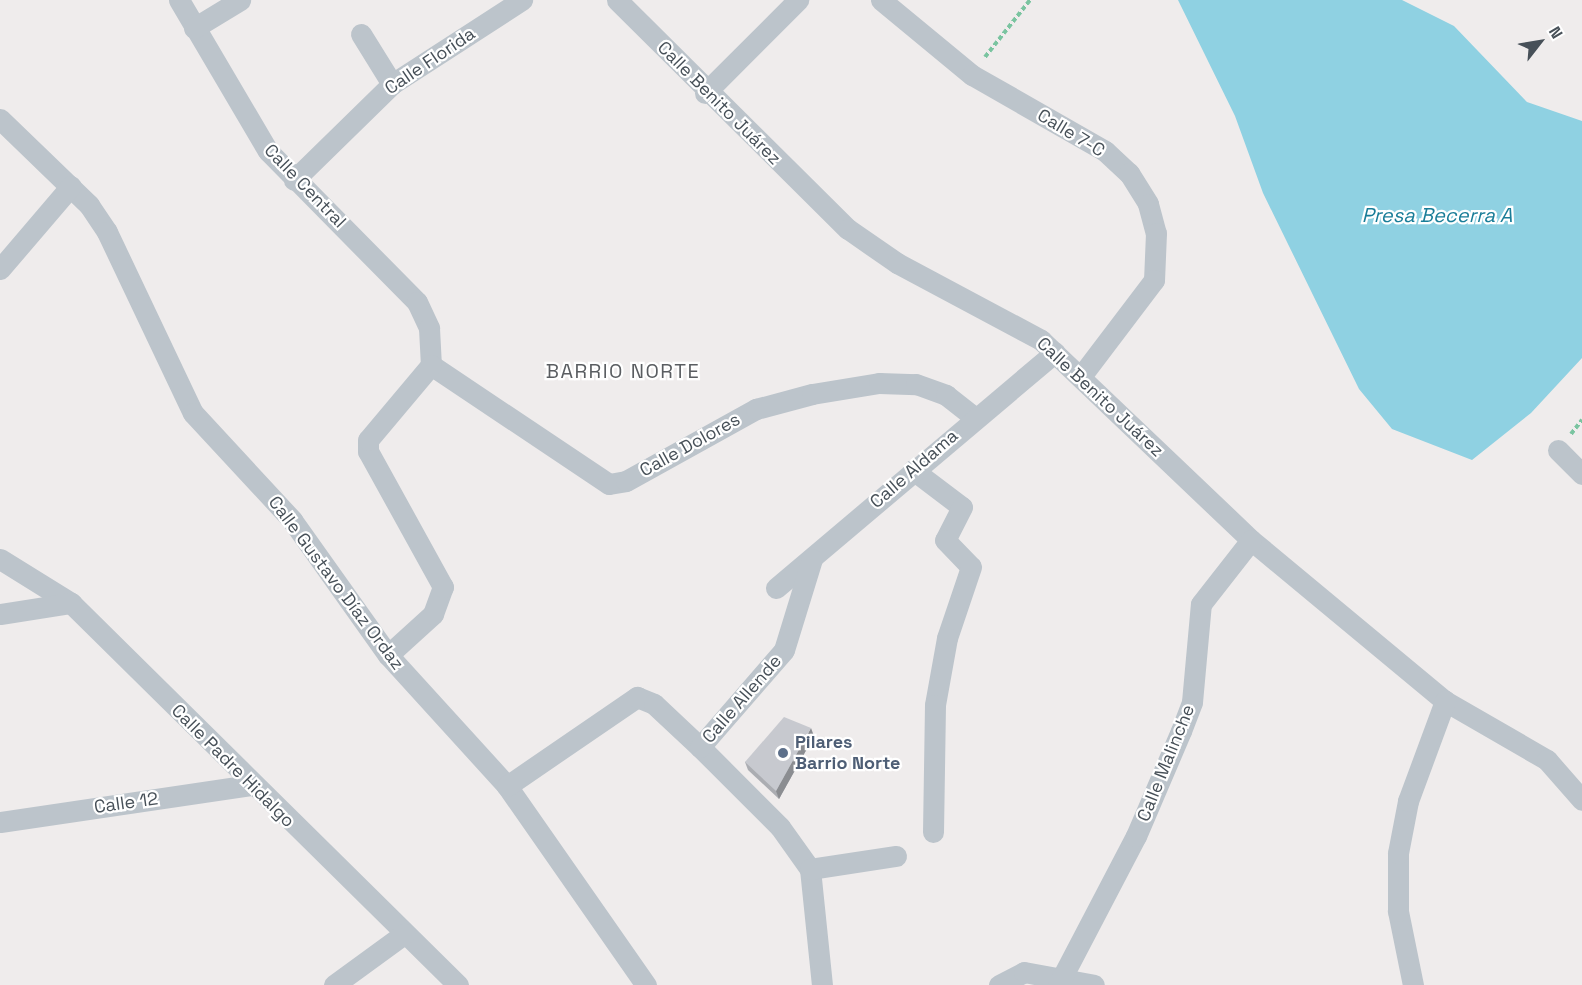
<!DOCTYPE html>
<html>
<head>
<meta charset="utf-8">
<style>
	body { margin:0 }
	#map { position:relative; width:1582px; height:985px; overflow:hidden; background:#efecec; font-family:"Space Grotesk",sans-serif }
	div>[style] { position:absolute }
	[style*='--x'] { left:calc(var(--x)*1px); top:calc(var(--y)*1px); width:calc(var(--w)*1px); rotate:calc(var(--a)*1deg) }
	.water>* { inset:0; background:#8fd1e2 }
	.path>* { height:4px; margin-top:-2px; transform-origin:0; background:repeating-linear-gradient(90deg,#7ac4a0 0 4.5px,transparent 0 7.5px) }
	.street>* { height:21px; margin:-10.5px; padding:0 10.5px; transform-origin:10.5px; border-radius:10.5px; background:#bcc4cb }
	.wall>* { inset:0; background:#abadb2 }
	.shaded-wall>* { inset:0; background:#8b8d91 }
	.building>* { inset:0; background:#c7c9cf }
	.dots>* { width:16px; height:16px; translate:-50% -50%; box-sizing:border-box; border:3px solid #fff; border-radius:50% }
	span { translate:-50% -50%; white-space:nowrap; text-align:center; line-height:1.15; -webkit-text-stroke:4.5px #fff; paint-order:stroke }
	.street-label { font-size:18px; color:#475058 }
	.service-label { font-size:18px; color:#4e5e75; font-weight:700 }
	.left { translate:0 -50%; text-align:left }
	.water-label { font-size:20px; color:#197d98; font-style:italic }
	.neighbourhood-label { font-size:20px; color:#5a5d61; letter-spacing:1.5px }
	.north { position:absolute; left:1510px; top:12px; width:60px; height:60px; -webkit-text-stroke:4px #fff; paint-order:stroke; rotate:59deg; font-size:16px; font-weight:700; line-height:24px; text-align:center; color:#475058 }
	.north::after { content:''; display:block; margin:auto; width:21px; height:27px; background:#475058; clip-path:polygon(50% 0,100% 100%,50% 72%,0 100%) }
</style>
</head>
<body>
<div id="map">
	<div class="water">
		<div style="clip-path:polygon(1178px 0,1402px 0,1454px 26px,1527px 102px,1582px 121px,1582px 358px,1531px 413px,1472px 460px,1392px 429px,1359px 389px,1263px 193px,1235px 116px)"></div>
	</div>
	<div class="path">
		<div style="--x:985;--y:57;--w:73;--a:-51.7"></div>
		<div style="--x:1571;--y:434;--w:18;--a:-52"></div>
	</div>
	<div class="street">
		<div style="--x:179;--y:0;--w:175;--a:59.5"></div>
		<div style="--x:268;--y:151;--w:212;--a:45.4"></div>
		<div style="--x:417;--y:302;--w:29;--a:65"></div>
		<div style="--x:429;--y:328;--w:37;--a:87"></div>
		<div style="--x:617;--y:0;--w:325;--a:44.8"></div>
		<div style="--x:848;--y:229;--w:60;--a:34.8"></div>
		<div style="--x:897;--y:263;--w:163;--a:28.1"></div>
		<div style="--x:1041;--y:340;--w:290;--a:43.6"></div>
		<div style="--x:1251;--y:540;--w:252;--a:39.7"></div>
		<div style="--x:1445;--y:701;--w:118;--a:30"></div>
		<div style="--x:1547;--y:760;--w:53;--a:48.8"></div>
		<div style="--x:881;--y:0;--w:118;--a:39.5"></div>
		<div style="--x:972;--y:75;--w:153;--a:29.7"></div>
		<div style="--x:1105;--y:151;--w:33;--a:43"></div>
		<div style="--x:1129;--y:173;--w:36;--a:58"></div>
		<div style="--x:1148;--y:204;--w:30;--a:75"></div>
		<div style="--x:1156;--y:233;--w:47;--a:92.4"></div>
		<div style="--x:1154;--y:280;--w:119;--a:127.2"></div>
		<div style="--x:194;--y:28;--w:54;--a:-31.3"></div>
		<div style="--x:361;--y:34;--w:59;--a:58.2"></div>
		<div style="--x:705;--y:93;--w:132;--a:-45"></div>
		<div style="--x:0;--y:119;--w:124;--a:44"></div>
		<div style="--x:89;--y:205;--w:32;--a:56"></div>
		<div style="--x:107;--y:232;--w:200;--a:64.6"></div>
		<div style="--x:193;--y:413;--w:146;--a:47.2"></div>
		<div style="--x:292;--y:520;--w:166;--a:54.6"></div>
		<div style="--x:388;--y:655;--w:177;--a:47.7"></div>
		<div style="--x:507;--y:786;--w:243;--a:55.1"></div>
		<div style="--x:294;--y:180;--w:137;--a:-44.4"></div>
		<div style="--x:392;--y:84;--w:155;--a:-32.9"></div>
		<div style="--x:0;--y:269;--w:109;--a:-49.5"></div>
		<div style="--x:431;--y:365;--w:214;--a:33.8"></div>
		<div style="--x:609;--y:484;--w:17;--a:-10"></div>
		<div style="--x:626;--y:481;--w:149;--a:-29"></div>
		<div style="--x:756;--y:409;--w:58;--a:-15"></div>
		<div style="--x:812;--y:394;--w:68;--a:-9.3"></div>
		<div style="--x:879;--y:383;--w:37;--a:2"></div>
		<div style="--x:916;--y:384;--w:32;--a:20"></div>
		<div style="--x:946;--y:395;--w:36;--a:38"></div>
		<div style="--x:1558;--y:450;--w:34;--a:45"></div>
		<div style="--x:913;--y:470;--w:61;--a:37.1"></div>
		<div style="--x:962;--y:507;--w:37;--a:117"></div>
		<div style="--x:945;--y:540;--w:37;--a:46"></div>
		<div style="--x:971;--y:567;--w:75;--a:108.7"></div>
		<div style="--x:947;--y:638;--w:68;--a:100.2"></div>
		<div style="--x:935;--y:705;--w:127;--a:90.9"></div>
		<div style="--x:0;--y:559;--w:84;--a:31.8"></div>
		<div style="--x:71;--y:603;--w:544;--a:44.63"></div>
		<div style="--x:776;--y:588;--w:365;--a:-40.2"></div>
		<div style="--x:0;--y:614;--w:72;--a:-8.8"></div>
		<div style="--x:388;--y:655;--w:61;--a:-42.3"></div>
		<div style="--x:433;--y:614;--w:29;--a:-70"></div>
		<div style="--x:443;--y:587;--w:155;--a:-118.9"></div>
		<div style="--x:368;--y:451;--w:11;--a:-90"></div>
		<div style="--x:368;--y:440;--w:98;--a:-50"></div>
		<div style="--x:700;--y:747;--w:113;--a:45"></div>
		<div style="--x:780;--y:827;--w:52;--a:54.5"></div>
		<div style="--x:810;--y:869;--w:117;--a:84.1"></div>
		<div style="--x:507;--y:786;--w:158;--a:-34.4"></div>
		<div style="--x:637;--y:697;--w:18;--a:22"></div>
		<div style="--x:654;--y:704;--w:63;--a:43.1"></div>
		<div style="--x:700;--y:747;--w:128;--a:-49.1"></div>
		<div style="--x:784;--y:650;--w:95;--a:-72.9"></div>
		<div style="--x:0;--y:822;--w:255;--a:-8.4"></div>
		<div style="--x:810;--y:869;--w:87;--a:-8.6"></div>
		<div style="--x:334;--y:985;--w:87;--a:-36.1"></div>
		<div style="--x:999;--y:985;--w:28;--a:-27"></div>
		<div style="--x:1024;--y:972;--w:71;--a:10.5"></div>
		<div style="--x:1058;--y:985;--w:168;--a:-62.4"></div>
		<div style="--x:1136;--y:836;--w:114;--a:-66.8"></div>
		<div style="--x:1181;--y:731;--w:31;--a:-69"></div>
		<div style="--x:1192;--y:702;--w:98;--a:-84.8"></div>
		<div style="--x:1201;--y:604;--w:81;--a:-52"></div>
		<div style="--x:1413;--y:985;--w:76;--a:-101.5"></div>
		<div style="--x:1398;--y:911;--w:58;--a:-90"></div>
		<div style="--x:1398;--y:853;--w:53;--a:-79.1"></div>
		<div style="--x:1408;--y:801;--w:107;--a:-69.7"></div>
	</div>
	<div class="wall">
		<div style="clip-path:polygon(814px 736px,779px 799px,748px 770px,745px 762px)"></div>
	</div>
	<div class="shaded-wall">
		<div style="clip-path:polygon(811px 728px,814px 736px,779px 799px,776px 791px)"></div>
	</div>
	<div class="building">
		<div style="clip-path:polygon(784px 717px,811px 728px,776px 791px,745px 762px)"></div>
	</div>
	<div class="dots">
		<div style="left:783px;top:753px;background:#5c6f8a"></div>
	</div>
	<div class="street-label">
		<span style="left:430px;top:61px;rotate:-34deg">Calle Florida</span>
		<span style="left:719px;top:103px;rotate:45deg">Calle Benito Juárez</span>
		<span style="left:1071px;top:133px;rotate:31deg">Calle 7-C</span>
		<span style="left:305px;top:186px;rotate:46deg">Calle Central</span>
		<span style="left:1100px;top:397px;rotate:43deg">Calle Benito Juárez</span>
		<span style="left:690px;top:445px;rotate:-29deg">Calle Dolores</span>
		<span style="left:914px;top:469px;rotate:-41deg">Calle Aldama</span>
		<span style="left:336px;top:583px;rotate:53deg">Calle Gustavo Díaz Ordaz</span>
		<span style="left:742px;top:699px;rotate:-49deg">Calle Allende</span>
		<span style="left:1166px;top:763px;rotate:-68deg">Calle Malinche</span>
		<span style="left:233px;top:766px;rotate:45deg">Calle Padre Hidalgo</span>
		<span style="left:126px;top:803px;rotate:-8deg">Calle 12</span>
	</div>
	<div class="service-label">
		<span class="left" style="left:795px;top:753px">Pilares<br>Barrio Norte</span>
	</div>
	<div class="water-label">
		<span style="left:1437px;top:215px">Presa Becerra A</span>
	</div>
	<div class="neighbourhood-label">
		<span style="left:623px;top:371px">BARRIO NORTE</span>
	</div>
	<div class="north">N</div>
</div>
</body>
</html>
